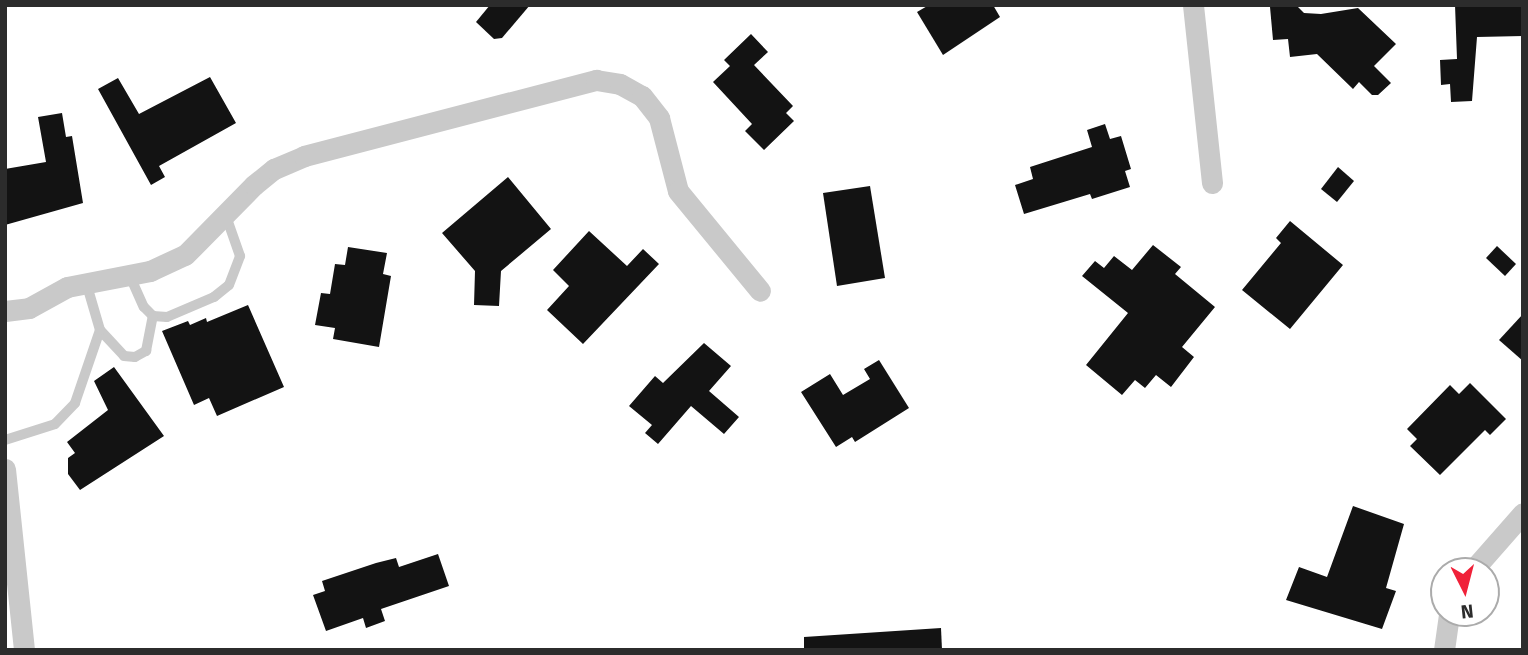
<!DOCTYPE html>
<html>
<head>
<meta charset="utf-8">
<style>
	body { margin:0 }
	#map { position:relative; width:1528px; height:655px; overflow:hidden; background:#fff; font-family:"Fira Sans",sans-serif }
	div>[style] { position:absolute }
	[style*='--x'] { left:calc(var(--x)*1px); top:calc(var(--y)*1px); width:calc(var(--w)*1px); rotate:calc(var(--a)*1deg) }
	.building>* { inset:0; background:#131313 }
	.lane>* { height:10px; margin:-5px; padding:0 5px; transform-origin:5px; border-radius:5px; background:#c9c9c9 }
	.street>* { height:21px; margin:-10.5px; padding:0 10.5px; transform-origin:10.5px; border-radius:10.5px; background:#c9c9c9 }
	span { translate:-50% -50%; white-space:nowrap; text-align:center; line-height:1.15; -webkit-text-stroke:7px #fff; paint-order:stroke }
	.frame { position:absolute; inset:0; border:7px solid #2c2c2c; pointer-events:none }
	.north { position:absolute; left:1430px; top:557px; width:70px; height:70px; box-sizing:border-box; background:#fff; border:2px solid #ababab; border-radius:50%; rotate:174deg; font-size:19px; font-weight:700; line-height:28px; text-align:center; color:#2c2c2c }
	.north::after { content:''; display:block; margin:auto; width:24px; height:32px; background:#f02139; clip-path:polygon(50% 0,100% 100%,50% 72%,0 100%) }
</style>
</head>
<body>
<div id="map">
	<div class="building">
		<div style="clip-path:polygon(490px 5px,530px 5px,502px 38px,494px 39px,476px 22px)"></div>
		<div style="clip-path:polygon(929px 5px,993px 5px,1000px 17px,943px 55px,917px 12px)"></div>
		<div style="clip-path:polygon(1296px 5px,1304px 13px,1321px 14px,1358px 8px,1396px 44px,1374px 66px,1391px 83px,1378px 95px,1372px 95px,1359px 82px,1353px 89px,1317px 54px,1290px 57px,1288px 39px,1273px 40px,1270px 7px)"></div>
		<div style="clip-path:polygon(1455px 5px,1523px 5px,1523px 36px,1477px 37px,1472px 101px,1451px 102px,1450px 84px,1441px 85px,1440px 60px,1457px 59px)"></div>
		<div style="clip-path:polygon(751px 34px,768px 52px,754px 65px,793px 106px,786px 113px,794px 121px,764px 150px,745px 131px,752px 124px,713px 82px,730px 66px,724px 60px)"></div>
		<div style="clip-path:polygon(210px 77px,236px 123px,159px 166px,165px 177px,151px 185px,98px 89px,118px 78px,139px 114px)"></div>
		<div style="clip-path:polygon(62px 113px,66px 137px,72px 136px,83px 203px,5px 225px,5px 169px,46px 162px,38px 117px)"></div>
		<div style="clip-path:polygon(1105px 124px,1110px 139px,1121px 136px,1131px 169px,1125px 171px,1130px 187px,1092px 199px,1090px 194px,1024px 214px,1015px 185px,1033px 179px,1030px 167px,1092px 147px,1087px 130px)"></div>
		<div style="clip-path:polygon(1338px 167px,1354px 181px,1337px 202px,1321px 189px)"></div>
		<div style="clip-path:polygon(508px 177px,551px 229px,501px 271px,499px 306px,474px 305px,475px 271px,442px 233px)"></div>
		<div style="clip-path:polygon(870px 186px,885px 278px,837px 286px,823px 193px)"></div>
		<div style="clip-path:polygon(1290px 221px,1343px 265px,1290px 329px,1242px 290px,1281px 243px,1276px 238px)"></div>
		<div style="clip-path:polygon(589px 231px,627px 266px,643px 249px,659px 264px,583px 344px,547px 310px,569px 286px,553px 270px)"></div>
		<div style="clip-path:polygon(1153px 245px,1181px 267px,1175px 274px,1215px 307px,1182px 347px,1194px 357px,1171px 387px,1156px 375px,1145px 388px,1135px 380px,1122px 395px,1086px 365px,1128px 313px,1082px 276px,1095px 261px,1104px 268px,1114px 256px,1132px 270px)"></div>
		<div style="clip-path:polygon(1497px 246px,1516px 264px,1505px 276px,1486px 258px)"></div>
		<div style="clip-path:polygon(348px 247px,387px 253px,383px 274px,391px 276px,379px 347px,333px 339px,335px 328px,315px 325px,321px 293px,330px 294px,335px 264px,345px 265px)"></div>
		<div style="clip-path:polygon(248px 305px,284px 387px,217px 416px,209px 398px,194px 405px,162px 331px,188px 321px,190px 325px,206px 318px,207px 322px)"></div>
		<div style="clip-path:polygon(1523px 314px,1523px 361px,1499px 340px)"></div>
		<div style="clip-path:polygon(704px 343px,731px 366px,709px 391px,739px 417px,724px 434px,691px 406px,658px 444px,645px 433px,652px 425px,629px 406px,655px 376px,663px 383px)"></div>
		<div style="clip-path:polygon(879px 360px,909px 408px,855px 442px,852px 437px,836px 447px,801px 392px,830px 374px,843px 395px,870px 379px,864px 369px)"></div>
		<div style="clip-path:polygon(114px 367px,164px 436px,80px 490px,68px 474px,68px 458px,75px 453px,67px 442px,108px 410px,94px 381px)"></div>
		<div style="clip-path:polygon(1470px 383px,1506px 419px,1490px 435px,1485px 430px,1440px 475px,1410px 446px,1417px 439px,1407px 429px,1450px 385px,1459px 394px)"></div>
		<div style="clip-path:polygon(1353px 506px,1404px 524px,1386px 588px,1396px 591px,1382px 629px,1286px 600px,1299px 567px,1327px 577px)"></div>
		<div style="clip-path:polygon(438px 554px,449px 586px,381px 609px,385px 621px,366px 628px,363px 618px,326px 631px,313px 595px,325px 591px,322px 581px,376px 563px,396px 558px,399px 567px)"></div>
		<div style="clip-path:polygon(941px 628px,942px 650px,804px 650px,804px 637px)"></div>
	</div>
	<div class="lane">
		<div style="--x:129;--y:274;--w:36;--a:66"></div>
		<div style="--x:144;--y:307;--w:13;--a:45"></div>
		<div style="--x:153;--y:316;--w:14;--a:4"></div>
		<div style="--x:167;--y:317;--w:51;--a:-23.1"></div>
		<div style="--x:214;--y:297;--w:19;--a:-39"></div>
		<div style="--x:229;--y:285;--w:31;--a:-69"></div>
		<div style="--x:240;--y:256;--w:42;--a:-109.3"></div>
		<div style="--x:100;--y:330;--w:35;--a:47"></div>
		<div style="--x:124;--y:356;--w:11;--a:5"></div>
		<div style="--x:135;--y:357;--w:13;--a:-29"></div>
		<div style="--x:146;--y:351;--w:36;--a:-79"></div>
		<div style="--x:5;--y:440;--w:52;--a:-17.7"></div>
		<div style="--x:55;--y:424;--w:29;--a:-46"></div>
		<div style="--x:75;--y:403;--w:77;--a:-71.1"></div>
		<div style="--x:100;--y:330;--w:50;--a:-106.3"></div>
	</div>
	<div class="street">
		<div style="--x:1193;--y:5;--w:179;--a:83.9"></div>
		<div style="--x:5;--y:311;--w:24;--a:-7"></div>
		<div style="--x:29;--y:308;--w:43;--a:-28.9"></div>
		<div style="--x:67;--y:287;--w:85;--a:-10.9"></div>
		<div style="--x:150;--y:271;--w:38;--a:-25"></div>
		<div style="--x:185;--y:255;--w:98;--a:-45.4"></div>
		<div style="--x:254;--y:185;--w:26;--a:-39"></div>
		<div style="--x:274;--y:169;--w:33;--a:-23"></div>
		<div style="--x:304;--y:156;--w:302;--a:-14.6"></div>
		<div style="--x:596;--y:80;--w:24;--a:9"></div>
		<div style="--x:620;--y:84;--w:25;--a:29"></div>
		<div style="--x:642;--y:96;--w:28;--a:52"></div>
		<div style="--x:659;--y:118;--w:75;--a:75.4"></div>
		<div style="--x:678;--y:191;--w:129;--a:50.6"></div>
		<div style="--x:5;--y:469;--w:182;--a:84"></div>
		<div style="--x:1472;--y:571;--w:77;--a:-48.7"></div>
		<div style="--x:1444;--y:650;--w:37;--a:-82"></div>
	</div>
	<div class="frame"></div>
	<div class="north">N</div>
</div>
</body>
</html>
